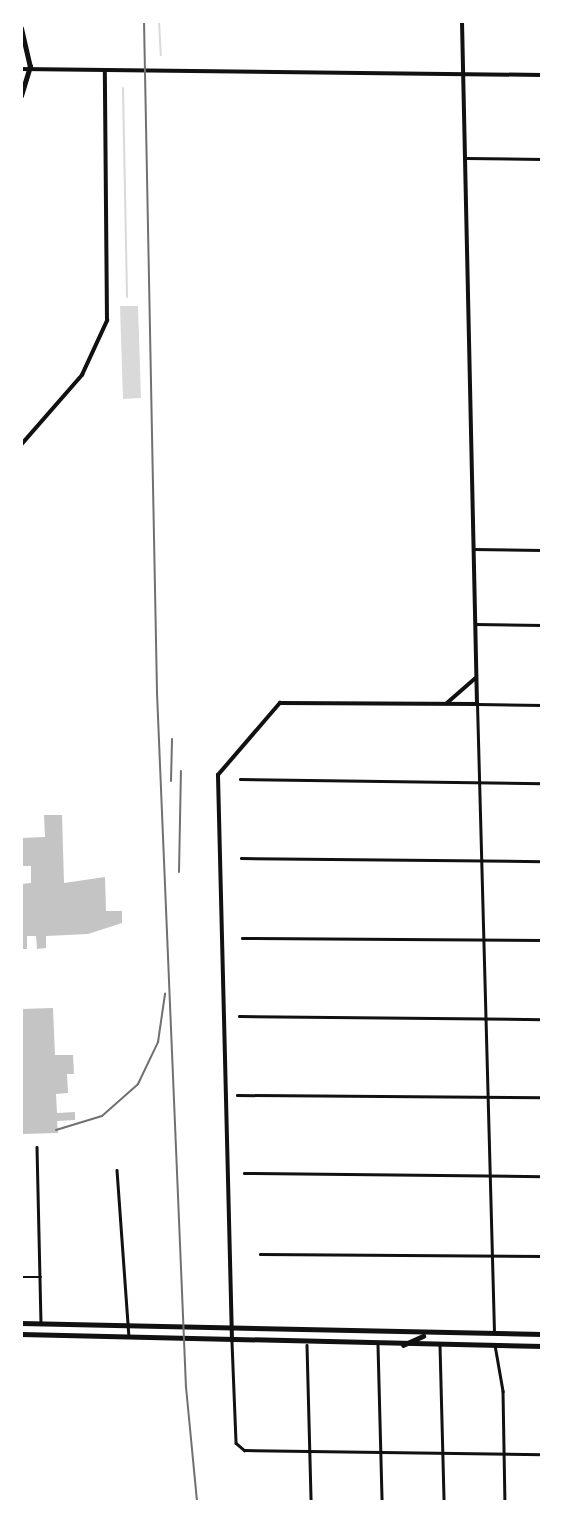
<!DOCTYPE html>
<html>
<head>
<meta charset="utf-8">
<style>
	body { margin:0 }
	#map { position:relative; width:563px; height:1523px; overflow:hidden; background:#fff; font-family:"Archivo Narrow",sans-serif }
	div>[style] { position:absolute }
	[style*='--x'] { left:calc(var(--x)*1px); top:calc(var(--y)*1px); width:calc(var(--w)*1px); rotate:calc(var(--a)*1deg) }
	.water>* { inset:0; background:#d9d9d9 }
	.stream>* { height:2px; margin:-1px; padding:0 1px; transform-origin:1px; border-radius:1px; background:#d9d9d9 }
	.building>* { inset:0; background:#c4c4c4 }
	.minor>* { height:2.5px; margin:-1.25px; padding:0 1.25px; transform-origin:1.25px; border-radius:1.25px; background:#111 }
	.tertiary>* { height:3.5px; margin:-1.75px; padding:0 1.75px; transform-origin:1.75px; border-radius:1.75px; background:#111 }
	.primary>* { height:4.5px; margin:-2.25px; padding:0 2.25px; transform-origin:2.25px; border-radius:2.25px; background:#111 }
	.motorway>* { height:5px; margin:-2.5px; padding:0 2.5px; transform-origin:2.5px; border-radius:2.5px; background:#111 }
	.rail>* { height:2px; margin:-1px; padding:0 1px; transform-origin:1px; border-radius:1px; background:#707070 }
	span { translate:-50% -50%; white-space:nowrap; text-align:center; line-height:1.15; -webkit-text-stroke:7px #fff; paint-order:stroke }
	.frame { position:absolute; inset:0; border:23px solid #fff; pointer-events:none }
</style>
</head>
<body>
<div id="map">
	<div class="water">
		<div style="clip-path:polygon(120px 306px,138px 306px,141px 398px,123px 399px)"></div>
	</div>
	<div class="stream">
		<div style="--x:159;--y:21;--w:34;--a:87"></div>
		<div style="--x:123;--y:88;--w:209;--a:88.9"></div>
	</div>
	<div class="building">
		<div style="clip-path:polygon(44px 815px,62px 815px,64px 883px,105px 877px,106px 911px,122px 911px,122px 923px,88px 934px,46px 936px,46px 948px,37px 949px,36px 936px,27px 936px,27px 949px,21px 949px,21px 884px,31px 883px,31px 866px,21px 866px,21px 838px,45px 837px)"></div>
		<div style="clip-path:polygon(53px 1008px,55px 1055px,73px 1055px,74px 1074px,67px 1074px,68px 1093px,56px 1094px,57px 1113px,75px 1112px,75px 1120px,57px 1121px,58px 1133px,21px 1134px,21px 1009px)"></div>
	</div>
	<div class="minor">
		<div style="--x:466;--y:158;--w:76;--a:0.8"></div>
		<div style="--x:473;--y:549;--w:69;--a:0.8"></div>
		<div style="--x:475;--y:624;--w:67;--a:0.9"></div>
		<div style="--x:240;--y:779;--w:302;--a:0.8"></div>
		<div style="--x:241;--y:858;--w:301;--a:0.6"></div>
		<div style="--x:242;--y:938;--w:300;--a:0.4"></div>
		<div style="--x:239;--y:1016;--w:303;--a:0.6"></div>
		<div style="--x:237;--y:1095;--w:305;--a:0.4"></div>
		<div style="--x:37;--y:1147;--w:175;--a:88.7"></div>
		<div style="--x:117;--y:1170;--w:166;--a:85.9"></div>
		<div style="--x:244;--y:1173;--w:298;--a:0.6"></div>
		<div style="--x:260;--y:1254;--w:282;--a:0.4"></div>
		<div style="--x:21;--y:1277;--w:20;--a:0"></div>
		<div style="--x:494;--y:1332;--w:628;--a:-91.55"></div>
		<div style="--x:477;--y:704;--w:65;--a:0.9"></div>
		<div style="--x:232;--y:1342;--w:101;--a:87.7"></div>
		<div style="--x:236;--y:1443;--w:11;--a:41"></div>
		<div style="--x:244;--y:1450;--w:298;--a:0.8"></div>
		<div style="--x:307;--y:1345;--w:157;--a:88.5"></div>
		<div style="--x:378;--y:1345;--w:157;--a:88.5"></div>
		<div style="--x:440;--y:1345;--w:157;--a:88.5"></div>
		<div style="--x:495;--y:1345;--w:47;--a:80.1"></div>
		<div style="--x:503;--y:1391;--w:111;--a:89"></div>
	</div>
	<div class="tertiary">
		<div style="--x:21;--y:69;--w:521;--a:0.66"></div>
		<div style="--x:21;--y:445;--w:93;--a:-48.9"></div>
		<div style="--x:82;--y:375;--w:60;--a:-65.2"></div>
		<div style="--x:107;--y:321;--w:250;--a:-90.5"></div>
		<div style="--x:447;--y:703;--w:37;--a:-41"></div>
		<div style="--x:232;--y:1341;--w:566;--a:-91.42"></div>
		<div style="--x:218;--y:775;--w:95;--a:-49.3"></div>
		<div style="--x:280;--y:703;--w:197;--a:0.3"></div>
		<div style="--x:477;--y:704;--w:683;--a:-91.26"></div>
	</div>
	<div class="primary">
		<div style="--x:21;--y:1323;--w:521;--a:1.21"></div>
		<div style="--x:21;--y:1334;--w:521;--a:1.32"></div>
		<div style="--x:403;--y:1345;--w:22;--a:-24"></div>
	</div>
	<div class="motorway">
		<div style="--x:21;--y:28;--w:39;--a:77"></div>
		<div style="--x:30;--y:66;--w:31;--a:107"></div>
	</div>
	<div class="rail">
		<div style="--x:144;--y:21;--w:672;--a:88.89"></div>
		<div style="--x:157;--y:693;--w:695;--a:87.61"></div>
		<div style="--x:186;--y:1387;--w:116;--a:84.5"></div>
		<div style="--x:171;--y:781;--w:42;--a:-88.6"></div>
		<div style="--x:179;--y:872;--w:101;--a:-88.9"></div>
		<div style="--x:56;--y:1130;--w:48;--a:-16.9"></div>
		<div style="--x:102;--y:1116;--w:48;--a:-41.6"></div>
		<div style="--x:138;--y:1084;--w:47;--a:-64.5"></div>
		<div style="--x:158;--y:1042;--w:49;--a:-81.7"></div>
	</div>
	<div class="frame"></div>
</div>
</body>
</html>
